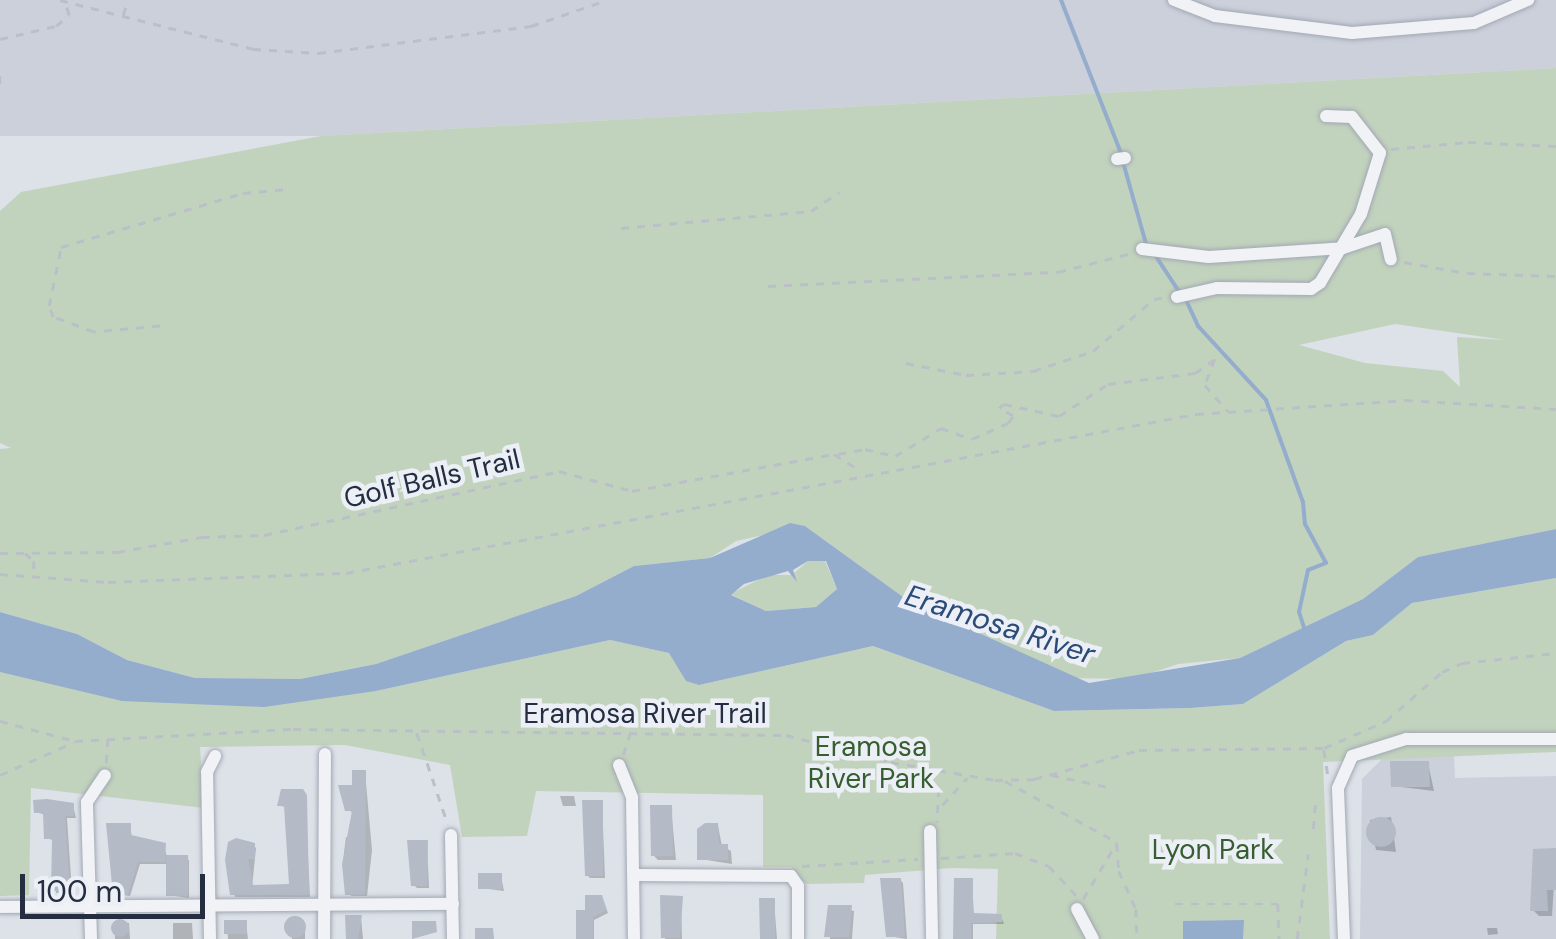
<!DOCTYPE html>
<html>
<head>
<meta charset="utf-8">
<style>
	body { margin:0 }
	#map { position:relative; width:1556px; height:939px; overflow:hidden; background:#dde1e8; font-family:"DM Sans",sans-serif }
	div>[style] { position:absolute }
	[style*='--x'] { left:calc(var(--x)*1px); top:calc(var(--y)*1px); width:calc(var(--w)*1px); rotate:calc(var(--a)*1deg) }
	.built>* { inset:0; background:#cbd0db }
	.green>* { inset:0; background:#c2d3bd }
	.water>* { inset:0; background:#94adcd }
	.shadow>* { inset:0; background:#0003 }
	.stream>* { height:4px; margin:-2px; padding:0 2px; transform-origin:2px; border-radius:2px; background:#94adcd }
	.building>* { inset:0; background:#b4bac6 }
	.round { border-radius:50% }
	.path>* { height:2.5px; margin-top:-1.25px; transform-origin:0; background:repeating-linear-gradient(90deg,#bbbfc7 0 8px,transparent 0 16px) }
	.roads { filter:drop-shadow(0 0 2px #a2a8b3) drop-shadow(0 0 2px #a2a8b3) }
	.minor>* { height:12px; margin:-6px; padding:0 6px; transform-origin:6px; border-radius:6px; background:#f0f2f6 }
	span { translate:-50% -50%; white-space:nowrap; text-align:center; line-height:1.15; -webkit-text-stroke:9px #ecf0f6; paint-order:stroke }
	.street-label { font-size:28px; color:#252e41 }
	.park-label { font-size:28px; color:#375e31 }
	.water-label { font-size:30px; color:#2b4b79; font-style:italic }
	.scale { position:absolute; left:20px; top:874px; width:185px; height:45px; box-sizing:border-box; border:5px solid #252e41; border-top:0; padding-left:12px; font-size:30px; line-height:35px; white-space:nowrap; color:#252e41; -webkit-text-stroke:8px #ecf0f6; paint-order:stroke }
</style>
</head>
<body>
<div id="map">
	<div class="built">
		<div style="clip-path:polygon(0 0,1556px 0,1556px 68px,321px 136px,0 136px)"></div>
		<div style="clip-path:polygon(1385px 756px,1454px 756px,1455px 778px,1556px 776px,1556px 939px,1360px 939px,1362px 779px)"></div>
	</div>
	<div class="green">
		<div style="clip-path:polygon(evenodd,1556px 68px,1556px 529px,1418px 557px,1363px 599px,1240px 658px,1178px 664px,1134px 679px,1069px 678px,910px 602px,805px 526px,736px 541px,710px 558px,634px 566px,576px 596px,376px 664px,300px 679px,195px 678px,127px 660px,77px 634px,0 612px,0 449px,11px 448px,0 443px,0 211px,21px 192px,321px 136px,1556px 68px,1395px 324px,1505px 340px,1457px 337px,1460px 387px,1443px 371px,1365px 363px,1299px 345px,1395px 324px)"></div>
		<div style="clip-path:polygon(808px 561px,825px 561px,837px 589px,816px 607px,766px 611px,730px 594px,768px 575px,792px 575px)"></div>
		<div style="clip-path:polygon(1556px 578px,1556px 752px,1323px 762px,1330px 939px,996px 939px,998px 869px,952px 868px,865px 875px,864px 883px,806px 884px,791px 867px,763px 867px,763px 795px,536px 791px,527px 836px,462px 837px,450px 765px,345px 745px,200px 747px,204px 808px,31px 788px,29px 895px,0 896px,0 665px,376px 691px,610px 640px,669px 653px,699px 685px,873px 646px,1054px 711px,1190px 708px,1243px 704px,1346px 641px,1373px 635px,1412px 603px)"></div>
	</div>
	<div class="water">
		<div style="clip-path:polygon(evenodd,790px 523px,805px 526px,910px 602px,1089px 683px,1240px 658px,1363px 599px,1418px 557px,1556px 529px,1556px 578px,1412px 603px,1373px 635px,1346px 641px,1243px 704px,1190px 708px,1054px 711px,873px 646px,699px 685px,686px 681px,669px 653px,610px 640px,376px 691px,264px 707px,122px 701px,0 672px,0 612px,77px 634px,127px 660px,195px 678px,300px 679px,376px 664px,576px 596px,634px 566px,710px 558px,790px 523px,808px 561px,826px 561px,837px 589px,816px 607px,766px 611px,731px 595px,744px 584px,788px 571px,797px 582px,793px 570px,808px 561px)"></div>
		<div style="clip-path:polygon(1244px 920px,1243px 939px,1183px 939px,1183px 921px)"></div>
	</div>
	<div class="shadow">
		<div style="clip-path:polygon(1428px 763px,1434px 791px,1393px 786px)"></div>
		<div style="clip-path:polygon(365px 772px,372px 850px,367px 896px,351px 896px,344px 853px,346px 837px,354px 837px,355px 813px,347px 810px)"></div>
		<div style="clip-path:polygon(305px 794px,310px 897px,235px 897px,230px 845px,248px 841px,256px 848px,252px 887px,292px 886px,287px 808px,279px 805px)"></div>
		<div style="clip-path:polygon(560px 796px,574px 796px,576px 806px,563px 806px)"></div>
		<div style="clip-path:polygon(602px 802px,605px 878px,590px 878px,587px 875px)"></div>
		<div style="clip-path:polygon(73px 805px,76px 818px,67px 818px,72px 892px,56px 893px,55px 841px,47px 838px,46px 815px,36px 812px)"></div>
		<div style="clip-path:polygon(671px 808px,676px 860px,658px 860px,653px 855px)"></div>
		<div style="clip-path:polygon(1391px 817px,1396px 852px,1376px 850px,1370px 820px)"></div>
		<div style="clip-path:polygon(130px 825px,132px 838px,164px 846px,167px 857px,189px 860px,189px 898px,168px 895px,169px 864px,140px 864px,130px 896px,115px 894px)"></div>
		<div style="clip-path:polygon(718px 826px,722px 846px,731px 851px,732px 864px,700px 859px)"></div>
		<div style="clip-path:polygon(427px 843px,429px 888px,417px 888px,414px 885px)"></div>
		<div style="clip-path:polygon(1556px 851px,1552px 916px,1539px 916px,1533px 910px)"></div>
		<div style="clip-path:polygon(501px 876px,504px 891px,481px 888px)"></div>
		<div style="clip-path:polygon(900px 880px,903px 883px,907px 939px,888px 936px)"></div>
		<div style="clip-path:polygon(972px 881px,974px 916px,1001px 916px,1004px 924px,973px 924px,973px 939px,956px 939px)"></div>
		<div style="clip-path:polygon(601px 897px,608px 913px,594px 920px,594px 939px,577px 939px)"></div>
		<div style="clip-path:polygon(681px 899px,682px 939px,666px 939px,663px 937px)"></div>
		<div style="clip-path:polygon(774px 901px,777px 939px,762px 939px)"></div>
		<div style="clip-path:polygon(831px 907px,854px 911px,852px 939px,830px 939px)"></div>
		<div style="clip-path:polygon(361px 917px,363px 939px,348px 939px)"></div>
		<div style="clip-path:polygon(292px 920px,305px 926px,305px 939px,292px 939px)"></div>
		<div style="clip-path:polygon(115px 921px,129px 923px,130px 939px,115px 939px)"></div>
		<div style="clip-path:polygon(173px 923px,192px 923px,193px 939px,173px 939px)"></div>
		<div style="clip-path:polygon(227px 923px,246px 923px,248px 939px,228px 939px)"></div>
		<div style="clip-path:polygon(1487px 928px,1497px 928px,1498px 934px,1488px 935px)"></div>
	</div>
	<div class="stream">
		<div style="--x:1061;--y:0;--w:164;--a:68.6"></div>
		<div style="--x:1123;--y:162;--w:85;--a:74.3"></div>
		<div style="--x:1155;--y:255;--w:45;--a:56.7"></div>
		<div style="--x:1186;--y:300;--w:29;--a:65"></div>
		<div style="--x:1198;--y:326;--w:100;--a:47.4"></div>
		<div style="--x:1266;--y:400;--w:109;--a:70.1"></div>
		<div style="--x:1303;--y:502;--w:22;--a:85"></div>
		<div style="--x:1305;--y:524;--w:44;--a:61.7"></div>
		<div style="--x:1326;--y:563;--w:19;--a:159"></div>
		<div style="--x:1308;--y:570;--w:43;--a:102.1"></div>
		<div style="--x:1299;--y:612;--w:19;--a:72"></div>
	</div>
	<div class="building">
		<div style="clip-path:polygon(1390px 761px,1429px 761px,1430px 787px,1391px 787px)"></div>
		<div style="clip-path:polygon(352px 770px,366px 770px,365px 895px,345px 895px,342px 864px,352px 811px,345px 811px,338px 785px,352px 785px)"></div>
		<div style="clip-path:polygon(281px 789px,303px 789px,307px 795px,309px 895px,230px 895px,225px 860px,228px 842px,236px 838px,255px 843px,255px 859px,248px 859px,253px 885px,289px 884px,284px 806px,277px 806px)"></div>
		<div style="clip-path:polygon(47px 799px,74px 803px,74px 816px,65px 816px,70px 891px,51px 891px,52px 839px,44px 839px,43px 813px,34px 813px,33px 800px)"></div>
		<div style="clip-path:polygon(582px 800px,603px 800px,603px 876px,585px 876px)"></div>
		<div style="clip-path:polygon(650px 805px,672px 805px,673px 856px,651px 856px)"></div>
		<div class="round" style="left:1366px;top:817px;width:30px;height:30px"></div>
		<div style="clip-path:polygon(106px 823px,131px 823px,131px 835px,166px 843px,165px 862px,138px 862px,128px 895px,113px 895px)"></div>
		<div style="clip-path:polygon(705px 823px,718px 823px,719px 844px,728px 844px,728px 860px,697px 860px,697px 829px)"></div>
		<div style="clip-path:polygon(407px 840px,428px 840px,427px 886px,411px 886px)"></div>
		<div style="clip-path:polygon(1556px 848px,1556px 890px,1547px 890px,1548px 911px,1530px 911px,1533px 849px)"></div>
		<div style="clip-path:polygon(166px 855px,188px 855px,188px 896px,166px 896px)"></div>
		<div style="clip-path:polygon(478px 873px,502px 873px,502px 889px,478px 889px)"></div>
		<div style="clip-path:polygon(880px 878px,901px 878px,905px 937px,886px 937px)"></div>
		<div style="clip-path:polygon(954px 878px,973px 878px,973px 913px,1002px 914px,1002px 922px,971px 923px,971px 939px,953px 939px)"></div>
		<div style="clip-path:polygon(585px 895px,602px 895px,607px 910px,593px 917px,593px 939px,576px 939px,576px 910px,585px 910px)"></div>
		<div style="clip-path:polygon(660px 895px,683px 896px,680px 938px,661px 938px)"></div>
		<div style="clip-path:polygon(759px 898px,775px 898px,775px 939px,760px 939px)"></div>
		<div style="clip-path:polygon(828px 905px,852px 905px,849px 937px,824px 937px)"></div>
		<div style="clip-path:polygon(345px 915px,362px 915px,358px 939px,346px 939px)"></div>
		<div class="round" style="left:284px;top:916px;width:22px;height:22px"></div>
		<div class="round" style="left:111px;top:919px;width:18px;height:18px"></div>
		<div style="clip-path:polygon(224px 920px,247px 920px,247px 934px,224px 934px)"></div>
		<div style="clip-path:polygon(412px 921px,436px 921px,437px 932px,412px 939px)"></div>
		<div style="clip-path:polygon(475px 928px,493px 928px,494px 939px,475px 939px)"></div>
	</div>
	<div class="path">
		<div style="--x:60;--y:0;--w:199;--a:14.2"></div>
		<div style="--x:253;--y:49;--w:65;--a:3.5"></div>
		<div style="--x:318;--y:53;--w:215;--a:-7.2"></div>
		<div style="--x:531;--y:26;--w:80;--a:-18.9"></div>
		<div style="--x:123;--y:15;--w:16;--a:-72"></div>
		<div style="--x:0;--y:39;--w:57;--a:-13.1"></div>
		<div style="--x:56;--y:26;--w:17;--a:-40"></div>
		<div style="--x:69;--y:15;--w:13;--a:-108"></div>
		<div style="--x:0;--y:76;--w:8;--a:90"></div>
		<div style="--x:1391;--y:149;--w:77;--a:-5.2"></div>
		<div style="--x:1468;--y:142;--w:88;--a:2.6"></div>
		<div style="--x:621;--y:228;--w:191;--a:-5.1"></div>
		<div style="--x:811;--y:211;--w:34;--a:-34"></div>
		<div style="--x:1404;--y:262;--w:64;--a:9.9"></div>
		<div style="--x:1467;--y:273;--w:89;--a:1.9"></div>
		<div style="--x:768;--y:286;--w:290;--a:-2.8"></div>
		<div style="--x:1058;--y:272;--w:76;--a:-14.4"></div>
		<div style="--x:160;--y:326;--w:66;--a:174.8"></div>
		<div style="--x:94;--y:332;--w:44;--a:-159.9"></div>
		<div style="--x:53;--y:317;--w:12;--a:-110"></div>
		<div style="--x:49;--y:306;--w:60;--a:-78.5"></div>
		<div style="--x:61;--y:247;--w:190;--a:-16.5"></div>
		<div style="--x:243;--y:193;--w:44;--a:-5.2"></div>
		<div style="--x:906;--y:363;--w:61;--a:11.3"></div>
		<div style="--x:966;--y:375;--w:67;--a:-3.4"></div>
		<div style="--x:1033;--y:371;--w:63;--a:-18.4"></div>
		<div style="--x:1093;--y:351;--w:80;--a:-40.4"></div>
		<div style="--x:1154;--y:299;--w:12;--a:-9"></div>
		<div style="--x:838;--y:454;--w:27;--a:-10"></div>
		<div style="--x:865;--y:449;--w:31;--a:13"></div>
		<div style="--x:895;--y:456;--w:54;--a:-31.3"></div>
		<div style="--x:941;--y:428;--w:33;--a:20"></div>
		<div style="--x:972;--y:439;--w:39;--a:-24"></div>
		<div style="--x:1008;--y:423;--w:9;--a:-54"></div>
		<div style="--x:1013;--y:416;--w:16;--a:-150"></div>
		<div style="--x:999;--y:408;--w:6;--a:-39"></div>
		<div style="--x:1004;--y:404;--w:56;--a:12.3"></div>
		<div style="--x:1059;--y:416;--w:59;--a:-33.1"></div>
		<div style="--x:1108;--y:384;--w:88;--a:-7.2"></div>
		<div style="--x:1195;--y:373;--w:24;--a:-35"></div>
		<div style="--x:1215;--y:359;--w:28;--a:111"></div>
		<div style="--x:1205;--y:385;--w:35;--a:49"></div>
		<div style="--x:0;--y:553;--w:117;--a:-0.5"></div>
		<div style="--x:117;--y:552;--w:86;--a:-10"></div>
		<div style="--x:202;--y:537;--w:62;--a:-1.8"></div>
		<div style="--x:264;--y:535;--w:302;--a:-12.2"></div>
		<div style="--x:559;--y:471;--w:76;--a:15.3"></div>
		<div style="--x:632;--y:491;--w:205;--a:-10.4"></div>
		<div style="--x:834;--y:454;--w:32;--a:32"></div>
		<div style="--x:25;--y:553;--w:12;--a:42"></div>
		<div style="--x:34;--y:561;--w:14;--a:90"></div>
		<div style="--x:0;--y:574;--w:108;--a:4.2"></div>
		<div style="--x:108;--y:582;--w:238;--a:-2.2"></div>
		<div style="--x:346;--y:573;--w:865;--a:-10.6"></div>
		<div style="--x:1196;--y:414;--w:209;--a:-3.8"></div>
		<div style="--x:1405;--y:400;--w:151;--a:3.4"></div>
		<div style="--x:0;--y:721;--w:78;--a:14.9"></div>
		<div style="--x:75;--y:741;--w:218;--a:-3.2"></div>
		<div style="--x:293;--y:729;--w:493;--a:0.7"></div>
		<div style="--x:786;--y:735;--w:108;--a:14.4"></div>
		<div style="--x:891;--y:762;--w:106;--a:9.8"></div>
		<div style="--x:995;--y:780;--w:39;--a:-1"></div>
		<div style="--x:1034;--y:779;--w:109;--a:-15.4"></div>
		<div style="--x:1139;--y:750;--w:185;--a:-0.6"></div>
		<div style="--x:1324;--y:748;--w:68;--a:-23.5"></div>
		<div style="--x:1386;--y:721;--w:74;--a:-41.2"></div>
		<div style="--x:1442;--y:672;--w:22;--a:-24"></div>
		<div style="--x:1462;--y:663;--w:95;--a:-6.1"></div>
		<div style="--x:417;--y:733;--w:96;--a:71.2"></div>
		<div style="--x:1324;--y:750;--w:26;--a:81"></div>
		<div style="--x:623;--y:755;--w:22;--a:-72"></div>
		<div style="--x:106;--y:763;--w:26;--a:-86"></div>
		<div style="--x:928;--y:770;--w:22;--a:60"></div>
		<div style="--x:939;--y:789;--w:34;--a:93"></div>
		<div style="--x:0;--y:775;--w:81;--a:-24"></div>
		<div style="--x:1051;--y:775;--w:63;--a:11.8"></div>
		<div style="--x:1005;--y:781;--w:128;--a:28.6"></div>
		<div style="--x:942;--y:805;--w:37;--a:-47"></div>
		<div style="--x:1313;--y:829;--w:25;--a:-85"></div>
		<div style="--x:1117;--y:844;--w:27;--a:86"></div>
		<div style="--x:1119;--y:871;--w:42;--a:65.9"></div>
		<div style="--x:1136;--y:909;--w:30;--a:88"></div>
		<div style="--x:941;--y:858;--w:74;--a:-3.9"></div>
		<div style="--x:1015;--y:853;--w:36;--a:21"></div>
		<div style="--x:1049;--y:866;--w:41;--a:47"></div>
		<div style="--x:802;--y:866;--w:116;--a:-3.5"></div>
		<div style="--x:1083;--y:899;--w:66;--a:-59.2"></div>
		<div style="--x:1175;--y:904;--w:103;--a:0"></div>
		<div style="--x:1278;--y:904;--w:35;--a:88"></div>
		<div style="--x:1297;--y:939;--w:86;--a:-82.6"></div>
	</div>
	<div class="roads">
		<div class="minor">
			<div style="--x:1174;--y:0;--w:44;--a:21.3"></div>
			<div style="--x:1215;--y:16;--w:138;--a:7.1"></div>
			<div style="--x:1352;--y:33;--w:122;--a:-4.7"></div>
			<div style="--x:1474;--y:23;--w:59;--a:-23.1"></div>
			<div style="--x:1117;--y:159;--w:8;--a:-7"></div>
			<div style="--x:1142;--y:249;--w:67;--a:6.8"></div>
			<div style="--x:1209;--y:257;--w:134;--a:-3.8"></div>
			<div style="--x:1343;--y:248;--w:44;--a:-18.4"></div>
			<div style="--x:1385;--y:234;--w:26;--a:77"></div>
			<div style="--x:1177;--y:297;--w:41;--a:-12.7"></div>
			<div style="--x:1217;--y:288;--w:94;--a:0.6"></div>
			<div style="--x:1311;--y:289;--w:11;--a:-34"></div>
			<div style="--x:1320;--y:283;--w:80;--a:-59.3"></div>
			<div style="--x:1361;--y:214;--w:64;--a:-72.7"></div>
			<div style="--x:1380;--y:153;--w:46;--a:-127.9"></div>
			<div style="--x:1352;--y:117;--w:26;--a:-178"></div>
			<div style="--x:619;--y:765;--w:35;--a:68"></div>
			<div style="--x:632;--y:798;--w:141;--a:89.2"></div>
			<div style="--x:930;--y:831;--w:108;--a:88.9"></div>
			<div style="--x:451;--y:835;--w:104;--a:88.9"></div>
			<div style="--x:634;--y:875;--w:157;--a:0.4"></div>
			<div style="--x:791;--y:876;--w:12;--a:55"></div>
			<div style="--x:798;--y:886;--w:53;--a:90"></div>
			<div style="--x:0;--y:907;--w:453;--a:-0.4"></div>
			<div style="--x:1077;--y:909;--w:34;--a:62"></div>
			<div style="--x:91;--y:939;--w:137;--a:-91.7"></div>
			<div style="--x:87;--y:802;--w:32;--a:-56"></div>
			<div style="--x:210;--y:939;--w:167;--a:-91"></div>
			<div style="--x:207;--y:772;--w:18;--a:-63"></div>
			<div style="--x:324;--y:939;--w:185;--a:-89.7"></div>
			<div style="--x:1344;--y:939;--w:151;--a:-92.3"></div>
			<div style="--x:1338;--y:788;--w:35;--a:-66"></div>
			<div style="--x:1352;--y:756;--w:57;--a:-17.5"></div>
			<div style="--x:1406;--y:739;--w:150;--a:0"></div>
		</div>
	</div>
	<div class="street-label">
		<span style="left:432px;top:479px;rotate:-13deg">Golf Balls Trail</span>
		<span style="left:645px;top:714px">Eramosa River Trail</span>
	</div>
	<div class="park-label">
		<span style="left:871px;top:763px">Eramosa<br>River Park</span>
		<span style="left:1213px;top:850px">Lyon Park</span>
	</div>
	<div class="water-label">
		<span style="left:1000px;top:625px;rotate:18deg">Eramosa River</span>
	</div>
	<div class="scale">100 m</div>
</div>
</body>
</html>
